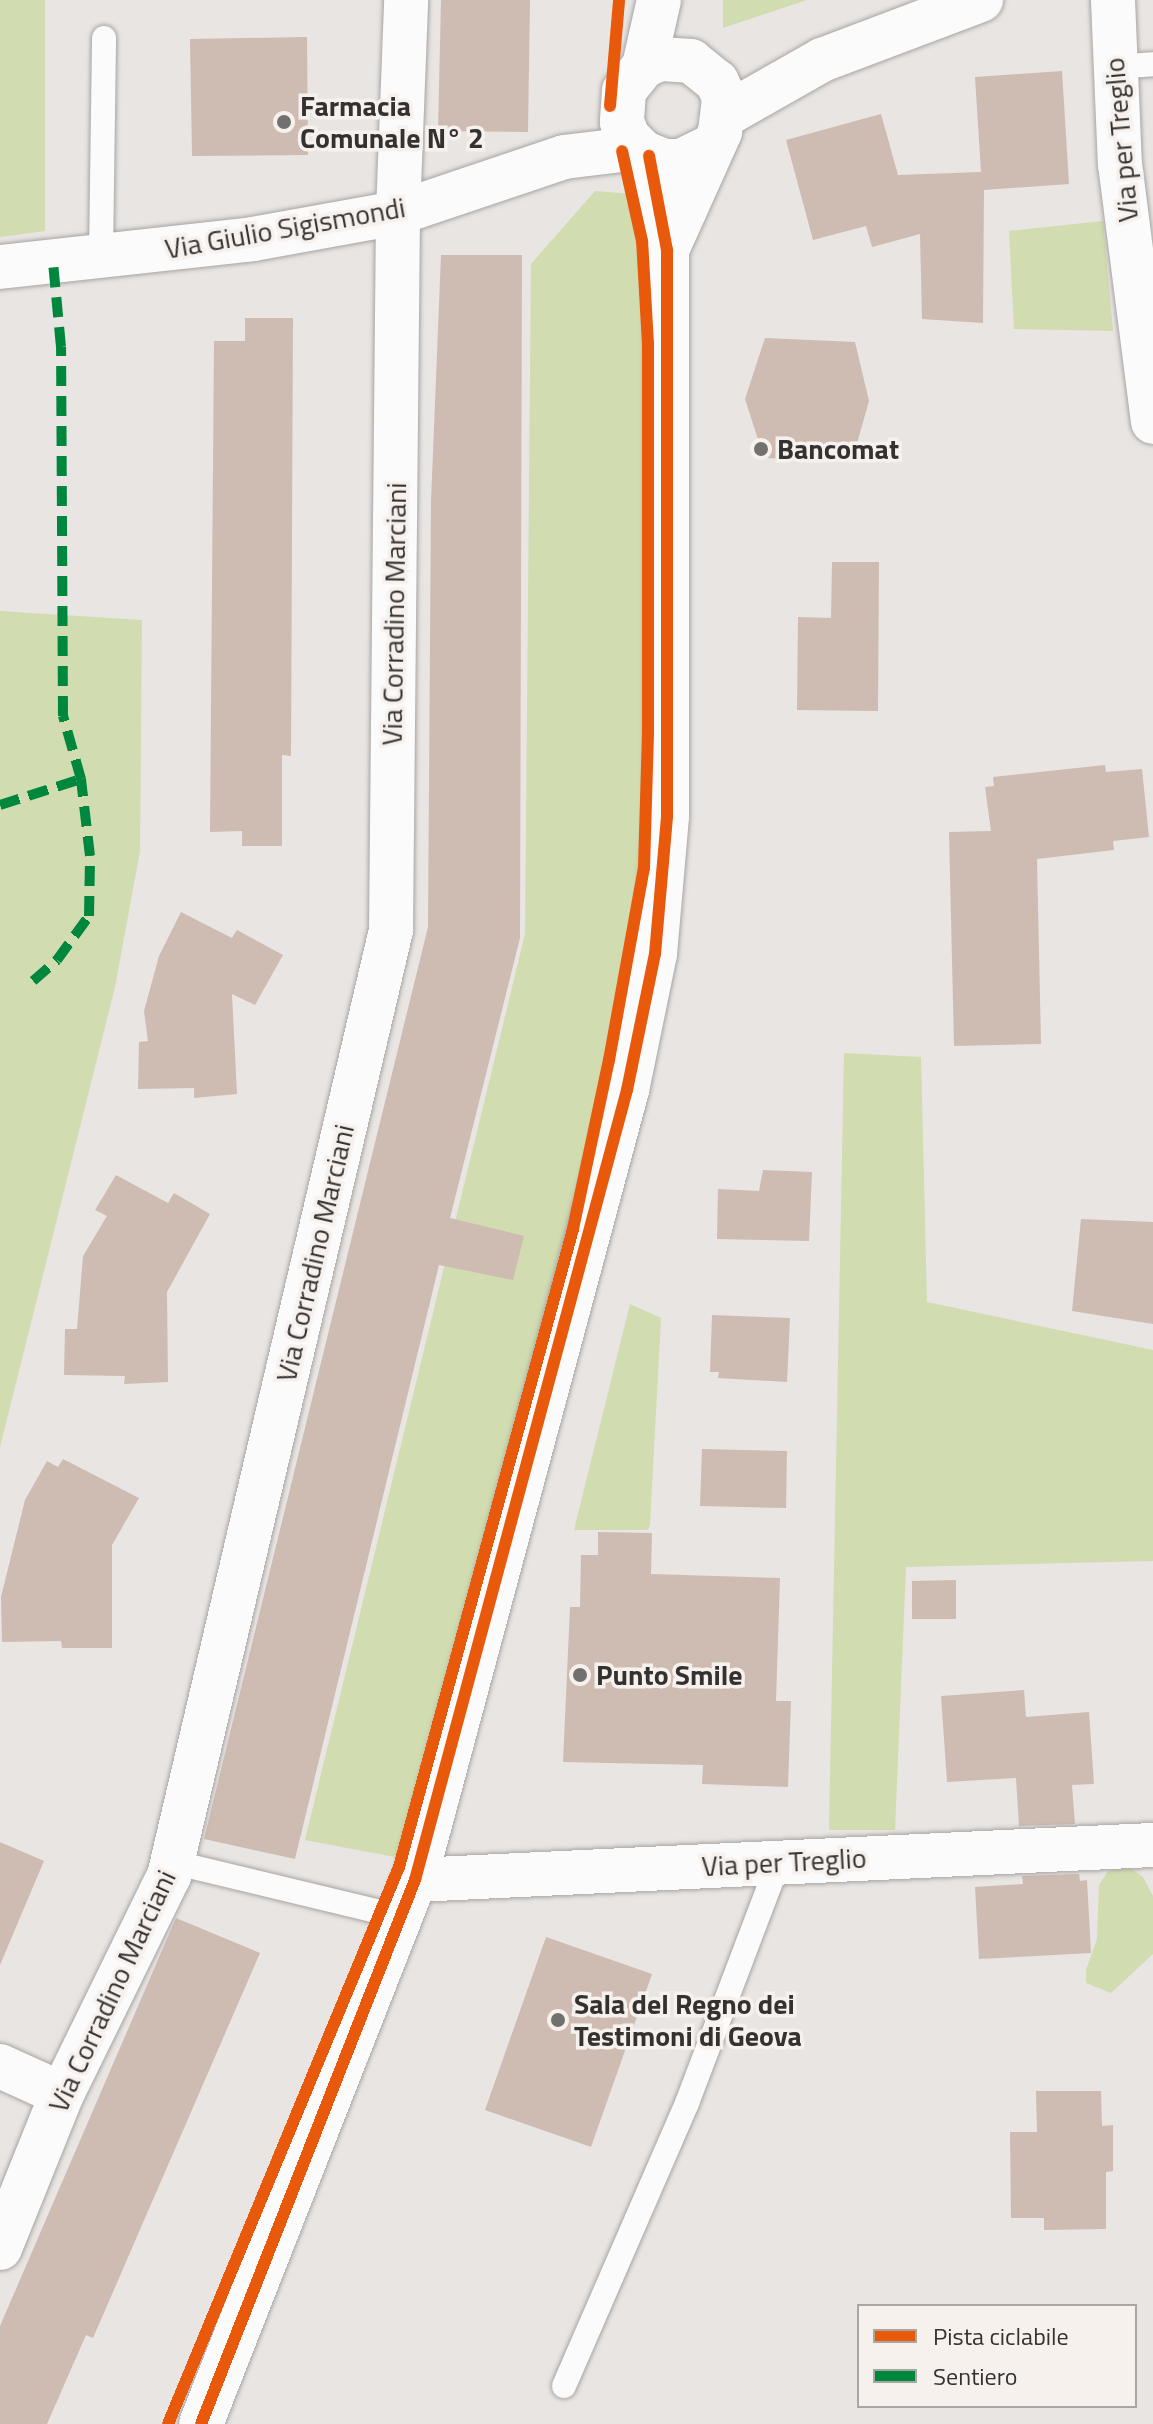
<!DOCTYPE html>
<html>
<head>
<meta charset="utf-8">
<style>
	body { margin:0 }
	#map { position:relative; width:1153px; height:2424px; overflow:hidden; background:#e8e5e3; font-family:"Titillium Web",sans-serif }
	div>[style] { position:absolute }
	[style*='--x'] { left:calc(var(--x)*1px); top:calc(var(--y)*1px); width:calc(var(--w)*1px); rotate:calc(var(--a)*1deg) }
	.green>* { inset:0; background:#d1dcb0 }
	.building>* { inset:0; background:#cebcb2 }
	.roads { filter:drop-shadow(0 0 2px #a7a5a3) drop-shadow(0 0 2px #a7a5a3) }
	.service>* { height:24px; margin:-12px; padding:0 12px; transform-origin:12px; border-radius:12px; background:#fcfbfb }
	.minor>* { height:44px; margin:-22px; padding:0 22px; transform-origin:22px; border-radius:22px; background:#fcfbfb }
	.secondary>* { height:44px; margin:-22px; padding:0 22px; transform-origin:22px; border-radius:22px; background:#fcfbfb }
	.quiet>* { height:10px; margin-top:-5px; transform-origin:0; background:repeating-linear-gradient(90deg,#00873e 0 20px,transparent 0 30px) }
	.cycleway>* { height:12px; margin:-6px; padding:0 6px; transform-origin:6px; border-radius:6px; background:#e8590c }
	.dots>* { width:22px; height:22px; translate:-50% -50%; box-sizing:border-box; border:4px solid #f7f1ee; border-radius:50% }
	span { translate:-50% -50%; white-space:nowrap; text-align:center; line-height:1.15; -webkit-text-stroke:7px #f7f1ee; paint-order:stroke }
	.poi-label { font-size:28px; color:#343231; font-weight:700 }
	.left { translate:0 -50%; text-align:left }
	.street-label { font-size:28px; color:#343231 }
	.legend { position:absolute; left:857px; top:2304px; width:280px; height:104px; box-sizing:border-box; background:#f7f1ee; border:2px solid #a9a5a2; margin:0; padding:10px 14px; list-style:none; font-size:24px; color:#343231 }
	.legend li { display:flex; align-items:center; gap:16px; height:40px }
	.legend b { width:40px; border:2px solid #a9a5a2 }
</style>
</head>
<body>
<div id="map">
	<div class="green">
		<div style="clip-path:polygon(0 0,45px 0,45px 231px,0 237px)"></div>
		<div style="clip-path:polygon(723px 0,807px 0,723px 28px)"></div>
		<div style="clip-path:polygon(595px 191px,631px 194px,641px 212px,649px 397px,644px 856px,586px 1160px,400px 1858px,305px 1840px,525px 934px,531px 264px)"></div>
		<div style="clip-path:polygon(1103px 221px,1113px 331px,1014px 329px,1009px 231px)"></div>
		<div style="clip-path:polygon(0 611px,142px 620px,140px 851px,115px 987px,0 1447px)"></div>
		<div style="clip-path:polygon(844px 1053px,921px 1057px,927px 1302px,1153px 1350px,1153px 1561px,906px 1567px,895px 1830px,829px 1830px)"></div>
		<div style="clip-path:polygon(630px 1304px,661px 1318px,650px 1524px,648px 1530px,574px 1530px)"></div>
		<div style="clip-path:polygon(1126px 1865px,1143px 1877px,1153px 1896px,1153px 1954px,1111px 1993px,1086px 1983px,1086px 1970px,1097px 1939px,1099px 1885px,1108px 1871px)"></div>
	</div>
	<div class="building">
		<div style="clip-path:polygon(441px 0,530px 0,528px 132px,438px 131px)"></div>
		<div style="clip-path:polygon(307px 37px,308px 155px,192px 156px,190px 39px)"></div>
		<div style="clip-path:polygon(1062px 71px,1069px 184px,984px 190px,983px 323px,922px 319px,920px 234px,872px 247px,866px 226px,813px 240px,786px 140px,881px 114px,898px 175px,981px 172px,975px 77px)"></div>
		<div style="clip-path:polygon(441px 255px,522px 255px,520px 938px,450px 1218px,524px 1236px,513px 1280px,439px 1265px,295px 1859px,204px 1839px,428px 927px,431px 501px)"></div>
		<div style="clip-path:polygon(245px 318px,293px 318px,291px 756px,282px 755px,282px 846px,242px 846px,242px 831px,210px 832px,214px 341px,245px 341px)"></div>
		<div style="clip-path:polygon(765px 338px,855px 342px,869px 401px,852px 461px,764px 458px,745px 399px)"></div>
		<div style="clip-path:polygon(832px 562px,879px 562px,878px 711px,797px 710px,798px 617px,831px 618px)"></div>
		<div style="clip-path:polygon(1105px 765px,1106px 772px,1142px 769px,1149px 837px,1113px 841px,1114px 850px,1037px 859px,1041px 1044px,954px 1046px,949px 832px,991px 831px,985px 787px,994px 786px,993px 777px)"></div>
		<div style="clip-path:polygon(181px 912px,232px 938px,237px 930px,283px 955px,255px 1005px,232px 994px,237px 1094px,194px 1098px,194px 1088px,138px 1089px,139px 1042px,148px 1041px,144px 1011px,159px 956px)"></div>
		<div style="clip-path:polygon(763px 1170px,812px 1172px,809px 1241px,717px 1239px,718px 1189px,759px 1191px)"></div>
		<div style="clip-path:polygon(116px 1175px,168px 1203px,174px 1193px,210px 1214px,167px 1292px,168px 1382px,124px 1384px,125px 1376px,64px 1375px,65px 1329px,77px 1329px,83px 1256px,107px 1216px,95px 1210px)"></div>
		<div style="clip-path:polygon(1081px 1219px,1153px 1222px,1153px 1324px,1072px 1311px)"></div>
		<div style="clip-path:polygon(712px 1315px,790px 1318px,787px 1382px,718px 1378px,719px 1372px,710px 1372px)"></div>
		<div style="clip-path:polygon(702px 1449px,787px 1451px,786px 1508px,700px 1506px)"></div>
		<div style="clip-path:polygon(63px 1459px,139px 1498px,112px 1545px,112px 1648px,62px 1648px,61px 1641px,2px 1642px,1px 1597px,25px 1500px,47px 1461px,58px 1467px)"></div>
		<div style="clip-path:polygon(598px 1532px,652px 1533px,651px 1574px,780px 1578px,776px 1701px,791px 1701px,788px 1787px,702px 1784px,703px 1765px,563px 1762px,570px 1607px,580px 1607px,581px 1555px,598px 1555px)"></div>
		<div style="clip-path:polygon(956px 1580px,956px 1619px,912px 1619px,912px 1581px)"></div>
		<div style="clip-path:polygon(1024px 1690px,1026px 1717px,1089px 1712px,1094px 1784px,1072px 1785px,1075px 1824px,1019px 1826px,1016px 1778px,947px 1782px,941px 1696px)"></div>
		<div style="clip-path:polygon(0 1842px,44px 1861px,0 1965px)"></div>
		<div style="clip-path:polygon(1079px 1874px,1080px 1881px,1087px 1880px,1091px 1953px,979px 1959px,975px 1887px,1023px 1884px,1022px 1876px)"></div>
		<div style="clip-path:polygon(176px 1918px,260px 1953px,93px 2338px,86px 2335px,47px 2424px,0 2424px,0 2326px)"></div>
		<div style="clip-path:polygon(546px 1937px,652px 1974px,591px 2147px,485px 2110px)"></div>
		<div style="clip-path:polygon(1036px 2091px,1101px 2091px,1102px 2126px,1113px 2125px,1113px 2171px,1106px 2172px,1106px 2229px,1044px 2230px,1044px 2218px,1011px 2218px,1010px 2132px,1037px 2132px)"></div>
	</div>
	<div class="roads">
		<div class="service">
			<div style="--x:1114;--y:67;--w:39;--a:-4"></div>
			<div style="--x:101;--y:256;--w:218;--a:-89.2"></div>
			<div style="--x:172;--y:1862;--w:236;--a:13.5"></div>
			<div style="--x:564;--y:2386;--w:309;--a:-66.5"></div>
			<div style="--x:687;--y:2103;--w:257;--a:-69.2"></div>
		</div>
		<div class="minor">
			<div style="--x:644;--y:66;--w:68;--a:-77.2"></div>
			<div style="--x:725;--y:115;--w:112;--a:-29.6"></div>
			<div style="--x:822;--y:60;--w:170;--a:-20.7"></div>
			<div style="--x:667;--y:250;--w:129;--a:-65.8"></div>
			<div style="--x:720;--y:132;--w:35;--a:-83"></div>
			<div style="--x:724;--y:97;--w:17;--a:-115"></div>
			<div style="--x:717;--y:82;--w:33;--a:-141"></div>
			<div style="--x:691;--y:61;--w:31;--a:-176"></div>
			<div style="--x:660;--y:59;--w:17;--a:156"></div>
			<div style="--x:644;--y:66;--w:32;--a:129"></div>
			<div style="--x:624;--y:91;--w:31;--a:94"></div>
			<div style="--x:622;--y:122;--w:16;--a:68"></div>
			<div style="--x:628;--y:137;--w:23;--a:45"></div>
			<div style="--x:644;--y:153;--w:22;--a:21"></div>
			<div style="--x:665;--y:161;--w:16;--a:0"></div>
			<div style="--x:681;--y:161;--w:32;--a:-26"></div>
			<div style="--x:0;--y:267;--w:255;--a:-6.3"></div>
			<div style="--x:253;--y:239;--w:147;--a:-10.2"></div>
			<div style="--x:398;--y:213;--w:175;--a:-18.6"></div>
			<div style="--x:564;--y:157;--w:75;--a:-6.9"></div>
			<div style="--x:415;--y:1880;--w:739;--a:-2.72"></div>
			<div style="--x:0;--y:2066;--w:68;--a:24.3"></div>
			<div style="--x:0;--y:2248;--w:166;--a:-68.1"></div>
			<div style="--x:62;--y:2094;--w:243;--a:-63.9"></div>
			<div style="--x:169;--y:1876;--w:972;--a:-76.79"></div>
			<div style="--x:391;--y:930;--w:717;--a:-89.44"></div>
			<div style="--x:398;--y:213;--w:213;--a:-87.8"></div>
			<div style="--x:201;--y:2424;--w:585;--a:-68.53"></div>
			<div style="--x:415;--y:1880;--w:818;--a:-74.98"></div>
			<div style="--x:627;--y:1090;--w:139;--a:-78.4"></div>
			<div style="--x:655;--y:954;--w:139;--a:-85"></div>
			<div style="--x:667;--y:816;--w:566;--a:-90"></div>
			<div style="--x:667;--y:250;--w:96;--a:-100.8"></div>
		</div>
		<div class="secondary">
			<div style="--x:1113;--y:0;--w:164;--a:87.6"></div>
			<div style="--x:1120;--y:164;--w:260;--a:82.7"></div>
		</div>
	</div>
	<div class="quiet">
		<div style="--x:0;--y:805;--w:85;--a:-17.8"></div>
		<div style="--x:33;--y:981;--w:32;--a:-41"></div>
		<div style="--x:57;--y:960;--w:54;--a:-54"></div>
		<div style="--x:89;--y:916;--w:60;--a:-89"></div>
		<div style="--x:90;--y:856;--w:78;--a:-96.7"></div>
		<div style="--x:81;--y:779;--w:66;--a:-105.9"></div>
		<div style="--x:63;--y:716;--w:369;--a:-90.3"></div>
		<div style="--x:61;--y:347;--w:85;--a:-95.4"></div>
	</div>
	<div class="cycleway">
		<div style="--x:610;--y:106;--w:106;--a:-85.1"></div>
		<div style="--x:168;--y:2424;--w:603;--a:-67.48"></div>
		<div style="--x:399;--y:1867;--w:661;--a:-74.74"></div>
		<div style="--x:573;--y:1229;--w:173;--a:-78"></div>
		<div style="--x:609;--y:1060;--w:195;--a:-79.7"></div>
		<div style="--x:644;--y:868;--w:137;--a:-88.3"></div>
		<div style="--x:648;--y:731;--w:387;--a:-90"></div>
		<div style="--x:648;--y:344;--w:103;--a:-93.3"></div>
		<div style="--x:642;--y:241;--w:92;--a:-102.5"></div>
		<div style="--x:201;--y:2424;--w:585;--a:-68.53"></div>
		<div style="--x:415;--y:1880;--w:818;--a:-74.98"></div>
		<div style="--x:627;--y:1090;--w:139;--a:-78.4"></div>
		<div style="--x:655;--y:954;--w:139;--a:-85"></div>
		<div style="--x:667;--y:816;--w:566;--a:-90"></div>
		<div style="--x:667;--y:250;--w:96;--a:-100.8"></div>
	</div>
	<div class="dots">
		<div style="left:284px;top:122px;background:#73716f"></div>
		<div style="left:761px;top:449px;background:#73716f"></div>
		<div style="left:580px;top:1675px;background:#73716f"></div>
		<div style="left:558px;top:2020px;background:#73716f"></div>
	</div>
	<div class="poi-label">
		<span class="left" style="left:300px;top:122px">Farmacia<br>Comunale N° 2</span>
		<span class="left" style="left:777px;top:449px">Bancomat</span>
		<span class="left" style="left:596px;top:1675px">Punto Smile</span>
		<span class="left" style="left:574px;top:2020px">Sala del Regno dei<br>Testimoni di Geova</span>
	</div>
	<div class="street-label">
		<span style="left:1121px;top:140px;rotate:-95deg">Via per Treglio</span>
		<span style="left:285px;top:228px;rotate:-10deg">Via Giulio Sigismondi</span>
		<span style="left:394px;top:614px;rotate:-89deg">Via Corradino Marciani</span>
		<span style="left:315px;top:1253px;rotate:-77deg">Via Corradino Marciani</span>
		<span style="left:784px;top:1862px;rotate:-3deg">Via per Treglio</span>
		<span style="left:112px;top:1991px;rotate:-65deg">Via Corradino Marciani</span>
	</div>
	<ul class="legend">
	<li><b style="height:10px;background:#e8590c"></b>Pista ciclabile</li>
	<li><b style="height:10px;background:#00873e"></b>Sentiero</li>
	</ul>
</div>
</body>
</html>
